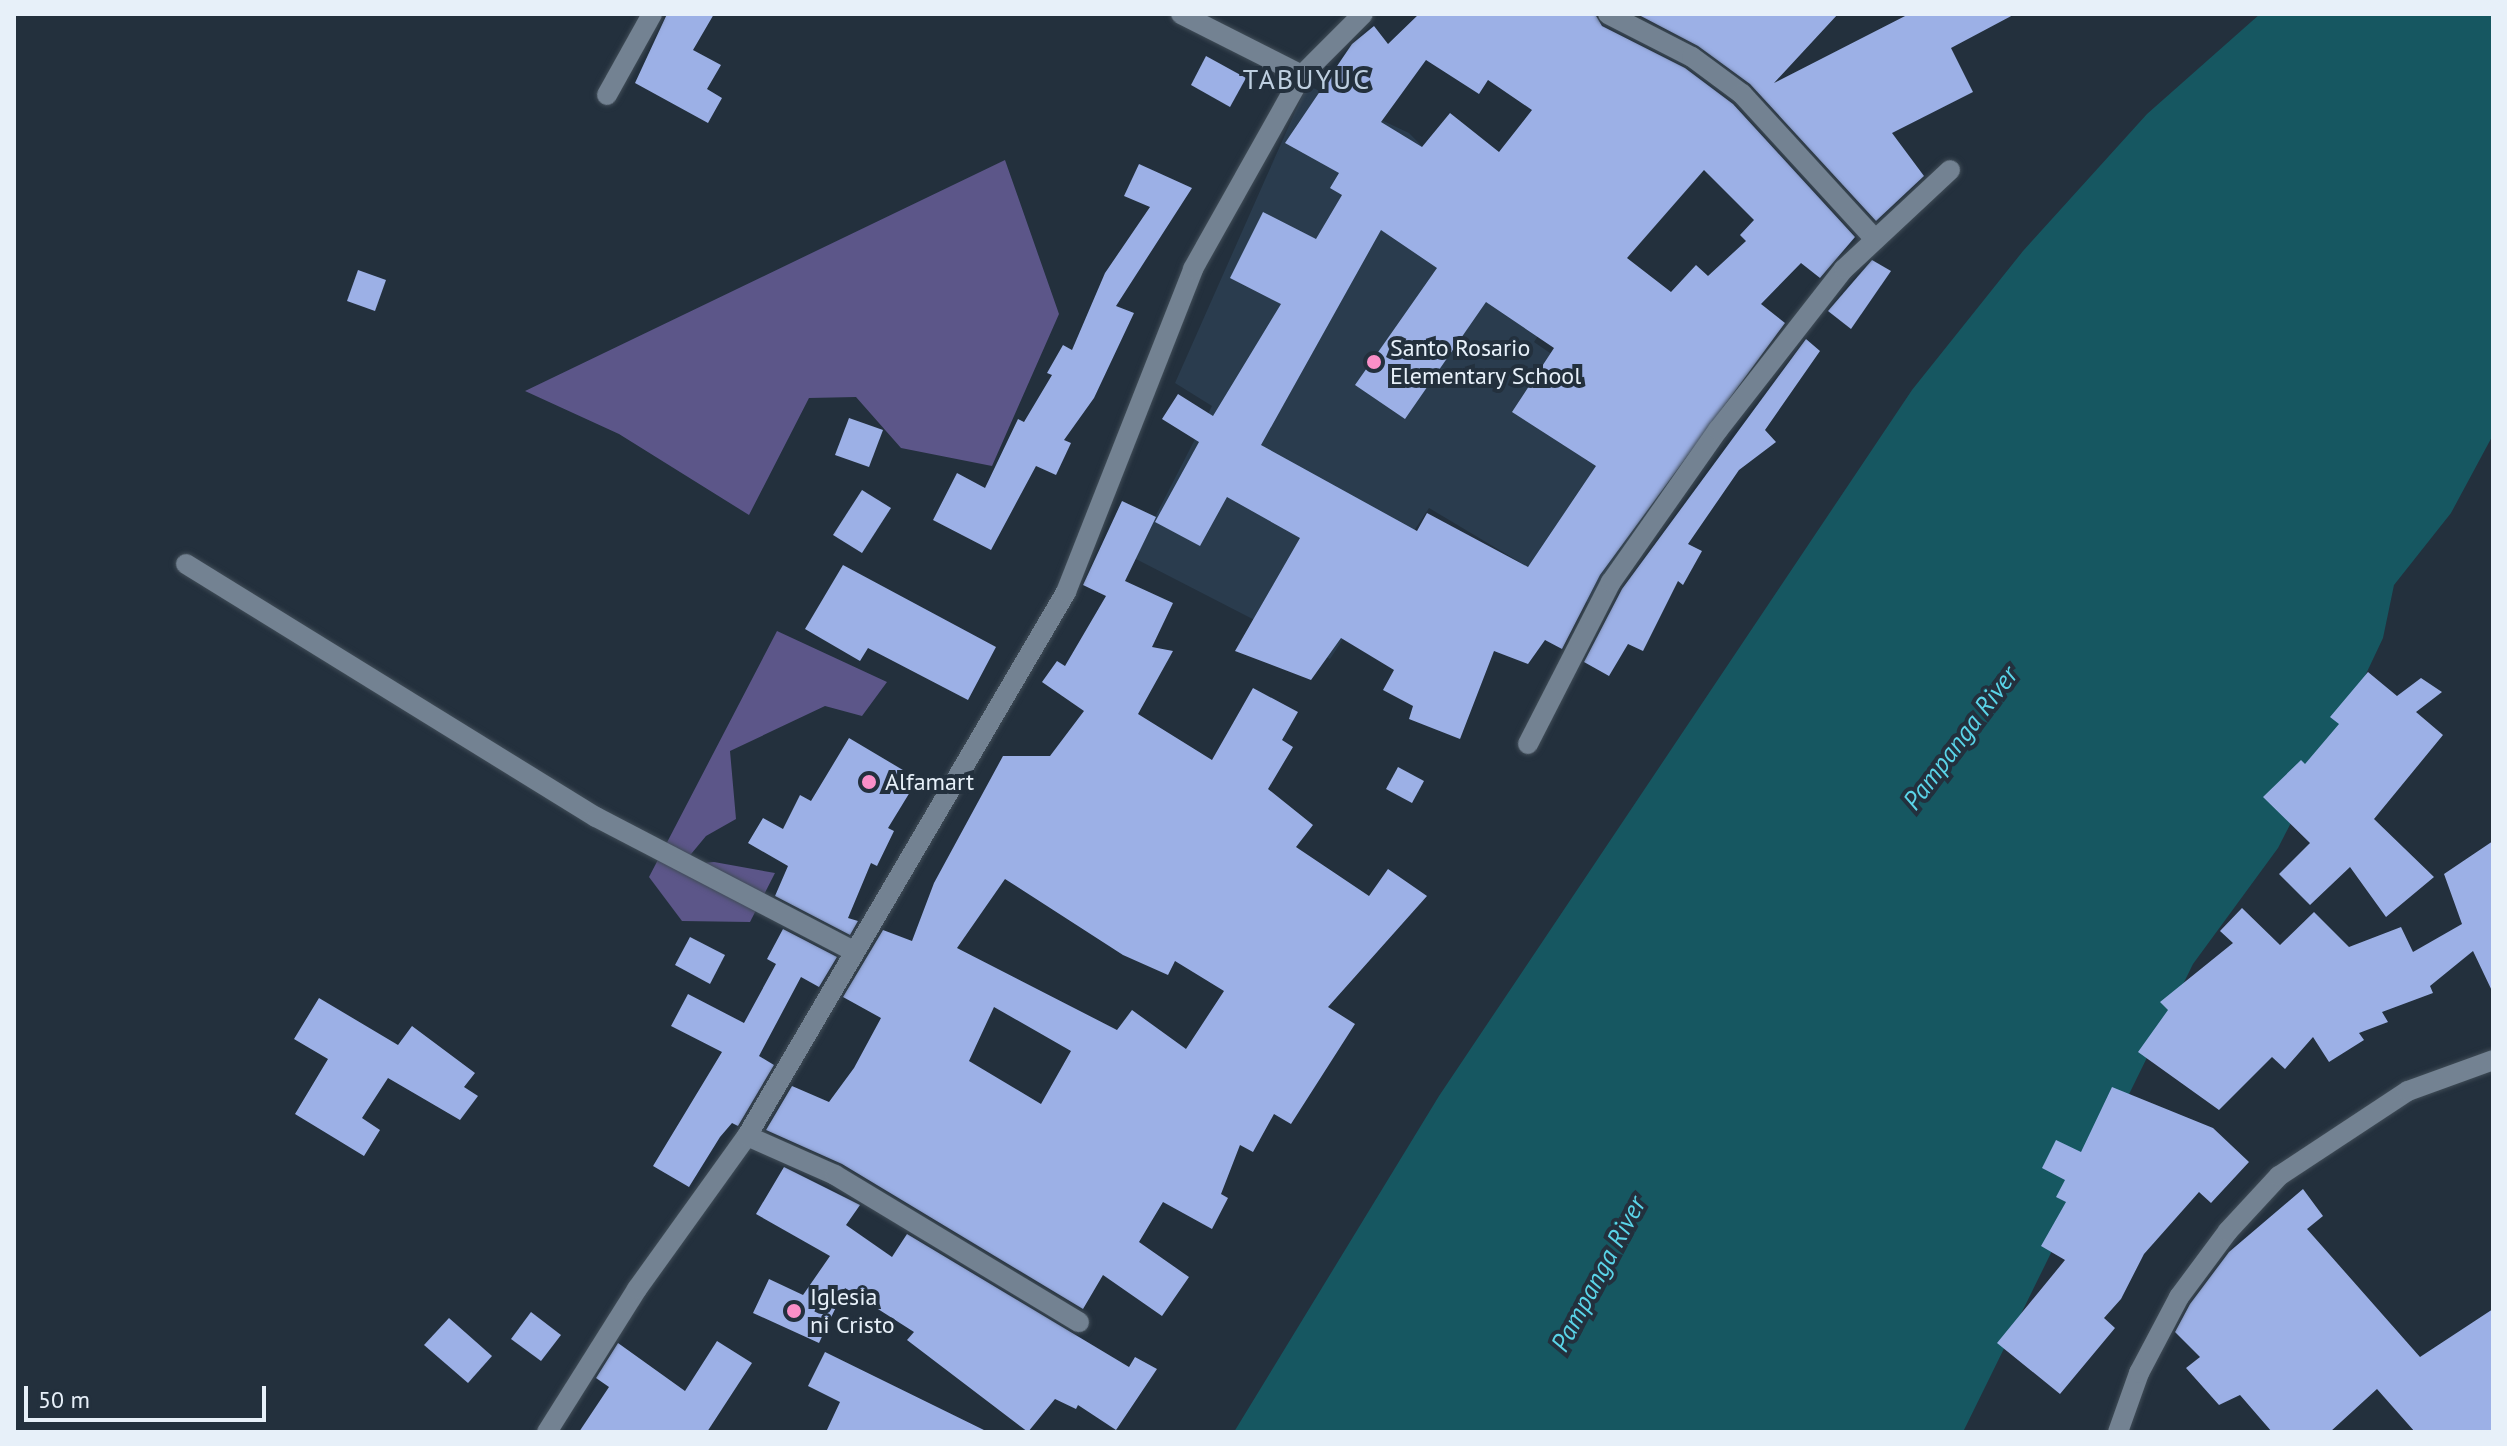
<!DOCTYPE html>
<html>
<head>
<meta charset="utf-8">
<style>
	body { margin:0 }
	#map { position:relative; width:2507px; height:1446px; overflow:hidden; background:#23303d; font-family:"PT Sans",sans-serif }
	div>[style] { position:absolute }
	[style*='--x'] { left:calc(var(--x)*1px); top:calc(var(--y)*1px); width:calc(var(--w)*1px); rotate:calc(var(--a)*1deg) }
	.built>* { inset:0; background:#2a3c4e }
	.forest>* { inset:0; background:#5c5689 }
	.water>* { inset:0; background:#165761 }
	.building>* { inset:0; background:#9cb0e6 }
	.roads { filter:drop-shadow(0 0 2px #404c57) drop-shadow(0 0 2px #404c57) }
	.minor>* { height:20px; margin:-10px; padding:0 10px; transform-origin:10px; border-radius:10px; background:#738292 }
	.dots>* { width:22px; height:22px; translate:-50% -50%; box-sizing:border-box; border:4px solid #23303d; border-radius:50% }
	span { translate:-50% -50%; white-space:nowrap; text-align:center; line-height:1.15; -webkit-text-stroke:8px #23303d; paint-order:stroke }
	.poi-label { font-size:24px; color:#e7f0f9 }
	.left { translate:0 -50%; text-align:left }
	.water-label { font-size:26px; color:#5ad4e8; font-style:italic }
	.quarter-label { font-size:28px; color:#becfe0; letter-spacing:2px }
	.frame { position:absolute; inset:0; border:16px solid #e7f0f9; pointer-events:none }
	.scale { position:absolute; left:24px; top:1386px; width:242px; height:36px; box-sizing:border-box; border:4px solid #e7f0f9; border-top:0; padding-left:10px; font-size:24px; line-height:28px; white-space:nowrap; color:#e7f0f9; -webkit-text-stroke:6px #23303d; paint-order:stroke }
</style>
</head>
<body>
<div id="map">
	<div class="built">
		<div style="clip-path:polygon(1307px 85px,1409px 133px,1472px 197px,1575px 281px,1534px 342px,1691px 450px,1588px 603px,1429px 508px,1330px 659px,1134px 558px,1212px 406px,1175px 383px)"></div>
	</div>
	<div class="forest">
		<div style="clip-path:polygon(1005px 160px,1059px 314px,992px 466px,901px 448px,856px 397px,809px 398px,749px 515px,619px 434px,525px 391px)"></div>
		<div style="clip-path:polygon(777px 631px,887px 682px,862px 716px,825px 706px,730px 751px,736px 819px,706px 836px,682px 865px,714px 862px,775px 873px,750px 922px,682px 921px,649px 877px)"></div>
	</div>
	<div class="water">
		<div style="clip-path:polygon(2260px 14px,2493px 14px,2493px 435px,2451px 513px,2394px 585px,2383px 638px,2348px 712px,2278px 848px,2193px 964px,1963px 1432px,1234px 1432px,1439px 1096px,1912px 390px,2023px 251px,2147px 114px)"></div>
	</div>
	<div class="building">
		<div style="clip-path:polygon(667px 14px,714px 14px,693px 50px,721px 65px,707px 89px,722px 98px,708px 123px,635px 83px)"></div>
		<div style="clip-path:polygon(evenodd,1419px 14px,1595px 14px,1602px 26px,1685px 68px,1733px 104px,1855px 237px,1820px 278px,1801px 263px,1761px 304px,1785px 323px,1600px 575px,1562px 649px,1545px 640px,1528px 664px,1494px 651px,1460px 739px,1409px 719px,1413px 706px,1383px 690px,1394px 670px,1341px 638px,1311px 680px,1235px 651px,1300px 538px,1227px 497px,1200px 546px,1155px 522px,1199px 442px,1162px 419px,1178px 394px,1213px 416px,1281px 304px,1230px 278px,1263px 212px,1316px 239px,1342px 195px,1330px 188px,1339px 173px,1285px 143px,1352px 44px,1374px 26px,1388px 44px,1419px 14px,1426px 60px,1479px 94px,1488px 80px,1532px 110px,1499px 152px,1450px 113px,1422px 147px,1381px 122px,1426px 60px,1419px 14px,1704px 170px,1754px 220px,1740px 235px,1746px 241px,1708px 276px,1696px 265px,1671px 292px,1627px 258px,1704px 170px,1419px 14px,1381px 230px,1437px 268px,1355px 385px,1405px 419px,1486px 302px,1554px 348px,1512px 412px,1596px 466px,1528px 567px,1427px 513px,1417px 531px,1261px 445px,1381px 230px)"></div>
		<div style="clip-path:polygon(1637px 14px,1838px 14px,1774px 83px,1909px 14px,2015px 14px,1951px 48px,1973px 92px,1892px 133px,1924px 176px,1876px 221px,1750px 84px,1698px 46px)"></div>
		<div style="clip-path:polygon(1206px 56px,1246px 78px,1230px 107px,1191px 85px)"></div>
		<div style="clip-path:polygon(1139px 164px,1192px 188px,1116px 306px,1134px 313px,1094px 398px,1064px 440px,1071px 443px,1056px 475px,1036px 466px,991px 550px,933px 520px,957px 473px,985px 488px,1018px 419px,1024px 422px,1052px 375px,1047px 373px,1063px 345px,1072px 350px,1105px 273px,1150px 207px,1124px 196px)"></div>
		<div style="clip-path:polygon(1872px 260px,1891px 271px,1851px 329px,1828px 311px)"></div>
		<div style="clip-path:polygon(358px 270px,386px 280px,375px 311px,347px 301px)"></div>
		<div style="clip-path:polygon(1806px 339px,1820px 351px,1765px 430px,1776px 442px,1739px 470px,1688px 544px,1702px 551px,1683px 585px,1678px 581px,1643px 651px,1628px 644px,1609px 676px,1584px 662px,1622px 589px)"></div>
		<div style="clip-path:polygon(849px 418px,883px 430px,869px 467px,835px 455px)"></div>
		<div style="clip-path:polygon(862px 490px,891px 508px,862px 553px,833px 535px)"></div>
		<div style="clip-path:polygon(evenodd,1122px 501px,1156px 517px,1125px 581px,1173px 603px,1152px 647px,1173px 651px,1138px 714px,1212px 760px,1253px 688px,1298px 712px,1282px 740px,1293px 747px,1268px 789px,1313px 825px,1296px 847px,1369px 896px,1388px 869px,1427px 896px,1328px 1007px,1355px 1024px,1291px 1124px,1274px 1114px,1253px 1152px,1240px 1145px,1221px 1194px,1228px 1198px,1212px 1229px,1163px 1202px,1139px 1242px,1189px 1277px,1162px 1316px,1103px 1275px,1083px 1309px,842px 1164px,766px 1130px,792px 1086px,829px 1102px,854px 1068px,881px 1018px,843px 997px,883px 930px,912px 941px,934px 883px,1003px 756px,1050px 756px,1084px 711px,1042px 682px,1057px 661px,1065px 666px,1106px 596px,1083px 585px,1122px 501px,1005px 879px,1123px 955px,1168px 975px,1175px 961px,1224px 991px,1186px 1049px,1132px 1010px,1117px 1030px,957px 948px,1005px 879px,1122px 501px,994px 1007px,1071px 1051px,1041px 1104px,969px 1061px,994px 1007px)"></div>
		<div style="clip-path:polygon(843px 565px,996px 647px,968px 700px,868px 648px,860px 661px,805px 629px)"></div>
		<div style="clip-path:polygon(2368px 672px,2397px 696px,2421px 678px,2442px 692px,2416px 712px,2443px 735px,2374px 819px,2434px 877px,2386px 917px,2350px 867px,2310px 905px,2279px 874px,2310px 843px,2263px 797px,2301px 760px,2305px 764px,2339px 724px,2330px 717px)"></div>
		<div style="clip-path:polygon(849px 738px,918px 779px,888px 828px,894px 831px,877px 866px,871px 863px,848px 918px,858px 921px,850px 935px,775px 896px,788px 866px,748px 843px,763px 818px,783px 829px,800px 795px,811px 801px)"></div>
		<div style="clip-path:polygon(1398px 767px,1424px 781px,1412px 803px,1386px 789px)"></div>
		<div style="clip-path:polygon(2493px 841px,2493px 993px,2473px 951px,2430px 986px,2433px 993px,2382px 1012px,2388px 1022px,2359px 1033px,2364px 1040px,2329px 1062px,2313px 1037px,2285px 1069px,2272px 1057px,2219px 1110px,2138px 1052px,2168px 1010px,2160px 1002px,2233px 943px,2220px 931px,2242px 908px,2280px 945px,2314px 912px,2349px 947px,2401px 927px,2413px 952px,2462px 924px,2444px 874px)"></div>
		<div style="clip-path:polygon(783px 929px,837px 957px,819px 987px,801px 977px,759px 1056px,774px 1065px,738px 1126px,732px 1123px,720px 1137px,689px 1187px,653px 1166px,722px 1052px,671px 1026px,688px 994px,744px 1023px,776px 964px,767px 959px)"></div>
		<div style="clip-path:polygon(690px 937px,725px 955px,710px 984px,675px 965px)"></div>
		<div style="clip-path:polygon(319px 998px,398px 1045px,412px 1026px,475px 1073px,464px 1087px,478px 1096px,460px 1120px,388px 1078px,362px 1118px,380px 1130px,364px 1156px,295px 1114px,328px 1059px,294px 1039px)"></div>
		<div style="clip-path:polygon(2112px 1087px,2213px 1128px,2249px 1162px,2211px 1203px,2199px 1192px,2144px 1254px,2121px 1299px,2104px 1318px,2115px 1328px,2060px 1394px,1997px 1343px,2065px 1260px,2041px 1246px,2066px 1202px,2056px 1197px,2065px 1180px,2042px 1168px,2056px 1140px,2081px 1152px)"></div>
		<div style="clip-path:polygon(784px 1167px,860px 1205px,846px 1225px,892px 1257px,907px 1234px,1129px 1367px,1135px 1357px,1157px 1369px,1116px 1430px,1078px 1405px,1076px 1409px,1055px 1399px,1028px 1432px,907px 1340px,914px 1332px,845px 1288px,819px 1343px,753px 1313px,769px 1279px,803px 1295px,830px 1256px,756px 1214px)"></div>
		<div style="clip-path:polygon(2303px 1189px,2323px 1216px,2307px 1229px,2420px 1357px,2493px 1309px,2493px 1432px,2415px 1432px,2377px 1389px,2330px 1432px,2272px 1432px,2240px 1395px,2219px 1405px,2186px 1368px,2200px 1357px,2175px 1332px,2190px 1304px,2229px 1252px)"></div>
		<div style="clip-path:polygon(531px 1312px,561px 1335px,541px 1361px,511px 1339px)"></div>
		<div style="clip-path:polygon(449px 1318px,492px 1356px,468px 1383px,424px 1345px)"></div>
		<div style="clip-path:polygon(717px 1341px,752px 1363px,707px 1432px,579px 1432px,609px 1387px,596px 1378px,618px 1343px,685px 1391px)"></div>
		<div style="clip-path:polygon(825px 1352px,988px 1432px,826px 1432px,840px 1402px,808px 1386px)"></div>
	</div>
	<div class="roads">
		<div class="minor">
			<div style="--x:1181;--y:14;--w:136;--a:26.8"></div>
			<div style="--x:1608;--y:14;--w:94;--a:27.1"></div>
			<div style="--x:1692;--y:57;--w:62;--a:36.5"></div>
			<div style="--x:1742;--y:94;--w:194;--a:47.5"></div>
			<div style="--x:607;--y:95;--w:93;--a:-60.9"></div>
			<div style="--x:186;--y:564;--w:482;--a:31.7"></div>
			<div style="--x:596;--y:817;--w:288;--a:27.5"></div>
			<div style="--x:1528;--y:744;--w:182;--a:-62.9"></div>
			<div style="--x:1611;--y:582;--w:186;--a:-54.9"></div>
			<div style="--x:1718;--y:430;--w:204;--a:-52"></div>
			<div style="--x:1844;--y:269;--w:145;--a:-43"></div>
			<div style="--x:747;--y:1136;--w:96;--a:23.9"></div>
			<div style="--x:835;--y:1175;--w:285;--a:31.1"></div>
			<div style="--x:547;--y:1432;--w:169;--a:-57.8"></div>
			<div style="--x:637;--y:1289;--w:188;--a:-54.3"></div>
			<div style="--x:747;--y:1136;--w:631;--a:-59.61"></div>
			<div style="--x:1066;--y:592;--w:347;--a:-68.5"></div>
			<div style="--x:1193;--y:269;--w:223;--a:-60.7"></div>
			<div style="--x:1302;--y:75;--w:86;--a:-45"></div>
			<div style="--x:2118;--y:1432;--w:63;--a:-70.4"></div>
			<div style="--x:2139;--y:1373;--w:86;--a:-62.2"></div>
			<div style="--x:2179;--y:1297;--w:82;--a:-53.4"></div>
			<div style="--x:2228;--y:1231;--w:75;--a:-47.2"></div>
			<div style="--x:2279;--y:1176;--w:154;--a:-33.4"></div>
			<div style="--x:2408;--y:1091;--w:90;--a:-20"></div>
		</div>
	</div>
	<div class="dots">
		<div style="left:1374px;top:362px;background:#fa8fc8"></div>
		<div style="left:869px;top:782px;background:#fa8fc8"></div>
		<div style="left:794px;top:1311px;background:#fa8fc8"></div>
	</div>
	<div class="poi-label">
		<span class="left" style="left:1390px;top:362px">Santo Rosario<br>Elementary School</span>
		<span class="left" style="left:885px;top:782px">Alfamart</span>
		<span class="left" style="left:810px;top:1311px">Iglesia<br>ni Cristo</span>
	</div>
	<div class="water-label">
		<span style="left:1960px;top:738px;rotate:-53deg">Pampanga River</span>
		<span style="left:1598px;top:1274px;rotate:-62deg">Pampanga River</span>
	</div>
	<div class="quarter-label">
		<span style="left:1307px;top:79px">TABUYUC</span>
	</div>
	<div class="frame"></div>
	<div class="scale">50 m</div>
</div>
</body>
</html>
